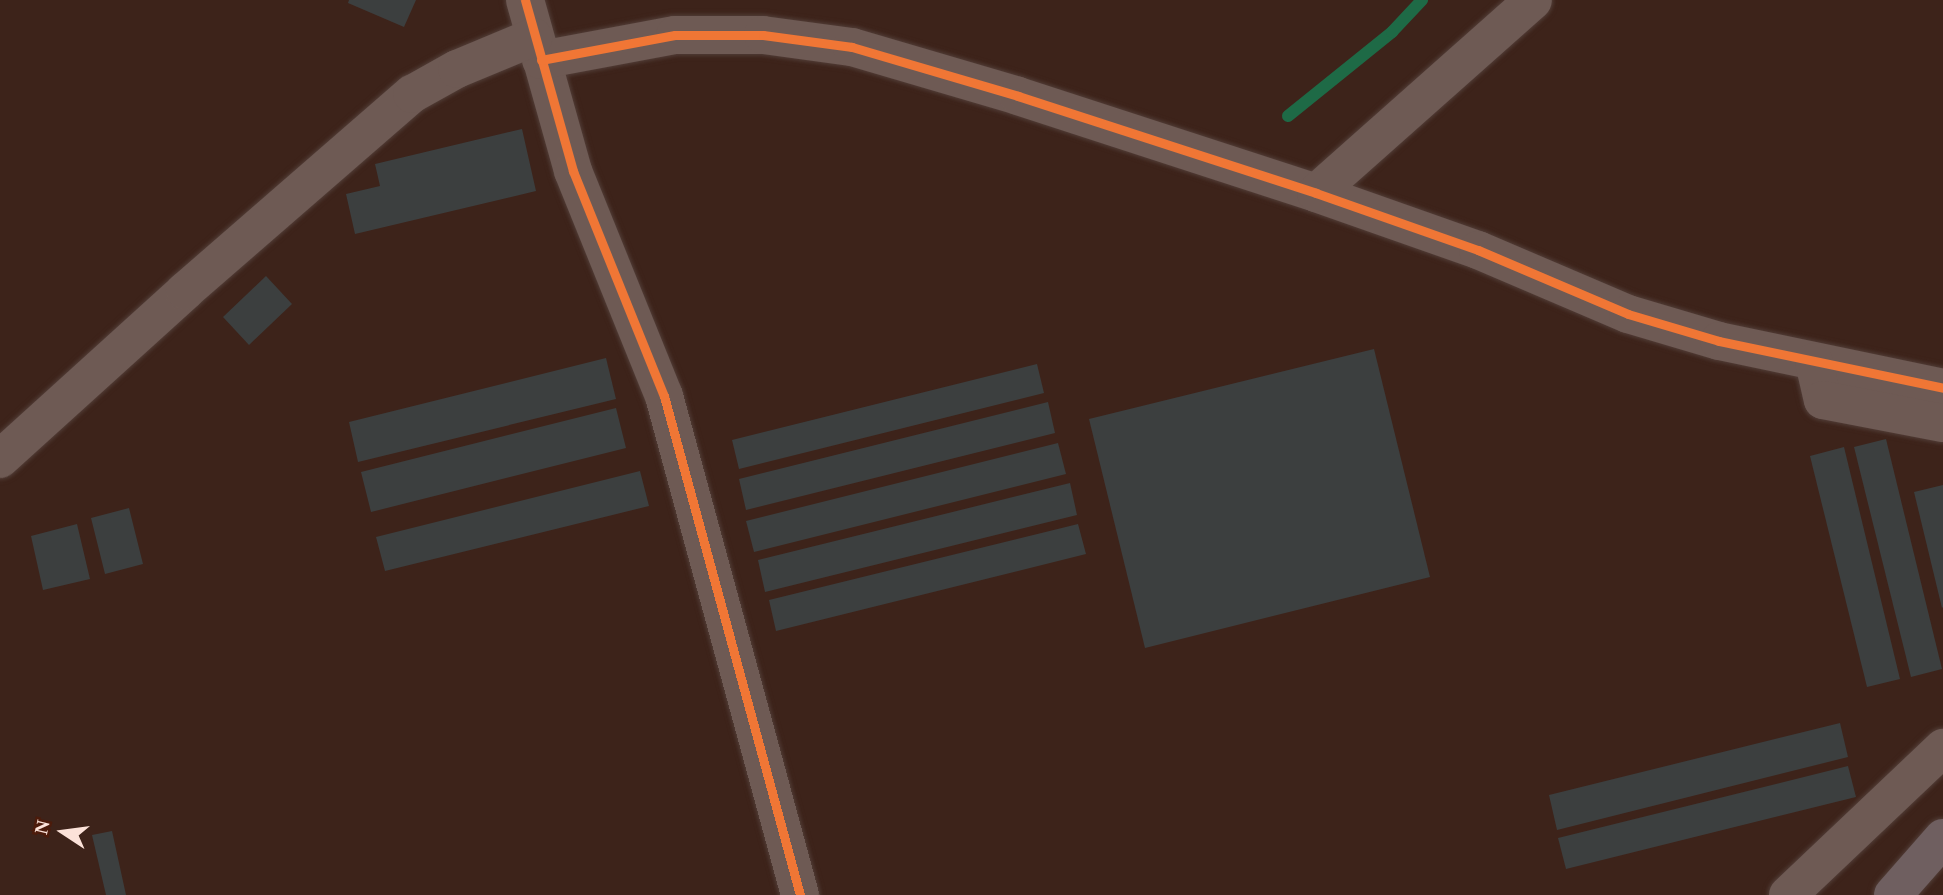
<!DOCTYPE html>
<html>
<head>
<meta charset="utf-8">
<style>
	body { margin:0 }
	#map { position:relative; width:1943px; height:895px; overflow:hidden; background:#3d231a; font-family:Georgia,serif }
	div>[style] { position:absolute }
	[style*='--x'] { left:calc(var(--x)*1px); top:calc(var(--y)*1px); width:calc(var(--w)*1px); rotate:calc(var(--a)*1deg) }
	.stream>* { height:12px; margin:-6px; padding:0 6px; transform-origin:6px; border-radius:6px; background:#1e6a46 }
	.building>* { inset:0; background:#3c3f3f }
	.roads { filter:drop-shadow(0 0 2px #513d37) drop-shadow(0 0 2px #513d37) }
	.minor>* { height:38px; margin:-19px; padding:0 19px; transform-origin:19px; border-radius:19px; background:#6e5a54 }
	.highway>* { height:38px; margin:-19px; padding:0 19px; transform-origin:19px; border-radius:19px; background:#6f5f60 }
	.cycleway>* { height:9px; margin:-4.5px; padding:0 4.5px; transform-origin:4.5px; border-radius:4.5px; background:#f07635 }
	span { translate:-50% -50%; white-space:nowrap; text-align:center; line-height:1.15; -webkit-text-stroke:5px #4c1b0b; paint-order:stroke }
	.north { position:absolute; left:28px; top:797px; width:70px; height:70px; -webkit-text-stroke:5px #4c1b0b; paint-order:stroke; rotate:283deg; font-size:19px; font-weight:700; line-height:28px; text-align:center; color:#fce2d9 }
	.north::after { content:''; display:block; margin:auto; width:24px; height:32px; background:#fce2d9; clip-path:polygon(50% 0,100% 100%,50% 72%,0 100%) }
</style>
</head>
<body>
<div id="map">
	<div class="stream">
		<div style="--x:1288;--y:116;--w:134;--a:-38.9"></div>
		<div style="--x:1392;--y:32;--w:44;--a:-46.8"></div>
	</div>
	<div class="building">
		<div style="clip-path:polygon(349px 0,416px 0,404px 27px,348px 3px)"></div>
		<div style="clip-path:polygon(522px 129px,536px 191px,355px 234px,346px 194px,380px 186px,375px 164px)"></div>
		<div style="clip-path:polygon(266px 276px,292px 304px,249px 345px,223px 317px)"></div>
		<div style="clip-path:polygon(1374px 349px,1430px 577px,1145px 648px,1089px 419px)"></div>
		<div style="clip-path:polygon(606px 358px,616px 399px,358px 462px,349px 422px)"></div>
		<div style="clip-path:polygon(1037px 364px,1044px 393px,739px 469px,732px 440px)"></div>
		<div style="clip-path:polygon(1048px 402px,1055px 433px,746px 510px,739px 479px)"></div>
		<div style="clip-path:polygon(616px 408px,626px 448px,371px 512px,361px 472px)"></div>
		<div style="clip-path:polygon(1886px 439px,1942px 669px,1911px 677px,1854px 447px)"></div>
		<div style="clip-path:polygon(1058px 443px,1066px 474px,754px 552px,746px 521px)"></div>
		<div style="clip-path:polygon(1844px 447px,1900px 679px,1867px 687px,1810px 456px)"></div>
		<div style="clip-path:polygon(640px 471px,649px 506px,385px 571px,376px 537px)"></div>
		<div style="clip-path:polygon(1070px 483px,1077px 515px,765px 592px,758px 560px)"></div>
		<div style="clip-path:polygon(1943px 485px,1943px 607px,1942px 608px,1914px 492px)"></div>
		<div style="clip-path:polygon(129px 508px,143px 564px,105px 574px,91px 518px)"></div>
		<div style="clip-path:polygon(77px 524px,90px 579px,43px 590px,31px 536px)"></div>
		<div style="clip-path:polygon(1078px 524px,1086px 554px,776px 631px,769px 600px)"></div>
		<div style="clip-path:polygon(1840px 723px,1848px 757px,1557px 830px,1549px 795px)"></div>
		<div style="clip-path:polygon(1848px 766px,1856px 797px,1566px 869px,1558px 838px)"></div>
		<div style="clip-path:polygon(112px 831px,126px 895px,106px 895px,92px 835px)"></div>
	</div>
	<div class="roads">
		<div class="minor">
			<div style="--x:525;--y:0;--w:178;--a:74.3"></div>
			<div style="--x:573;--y:171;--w:243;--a:68"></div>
			<div style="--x:664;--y:396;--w:517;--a:74.75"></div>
			<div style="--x:541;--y:60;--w:136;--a:-10.6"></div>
			<div style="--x:675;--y:35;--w:88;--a:0"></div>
			<div style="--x:763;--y:35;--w:90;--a:7.7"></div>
			<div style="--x:852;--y:47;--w:173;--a:16.4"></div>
			<div style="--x:1018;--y:96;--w:313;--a:18"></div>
			<div style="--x:1316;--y:193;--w:172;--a:19.4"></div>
			<div style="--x:1478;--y:250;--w:163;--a:23.1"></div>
			<div style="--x:1628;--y:314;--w:95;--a:16.5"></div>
			<div style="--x:1719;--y:341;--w:229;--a:11.8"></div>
			<div style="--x:1316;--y:193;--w:290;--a:-41.6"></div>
			<div style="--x:1814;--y:362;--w:39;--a:77"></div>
			<div style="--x:1823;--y:400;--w:122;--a:10.9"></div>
			<div style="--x:0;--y:459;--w:250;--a:-42.2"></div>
			<div style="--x:185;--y:291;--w:301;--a:-41"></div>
			<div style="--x:412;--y:94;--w:51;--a:-29.1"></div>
			<div style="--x:457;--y:69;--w:83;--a:-22.6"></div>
			<div style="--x:1788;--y:895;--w:214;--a:-43.5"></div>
		</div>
		<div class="highway">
			<div style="--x:1893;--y:895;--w:76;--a:-48.7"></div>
		</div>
	</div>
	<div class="cycleway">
		<div style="--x:525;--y:0;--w:178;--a:74.3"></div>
		<div style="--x:573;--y:171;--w:243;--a:68"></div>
		<div style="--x:664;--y:396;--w:517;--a:74.75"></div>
		<div style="--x:541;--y:60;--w:136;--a:-10.6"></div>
		<div style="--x:675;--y:35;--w:88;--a:0"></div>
		<div style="--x:763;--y:35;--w:90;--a:7.7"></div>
		<div style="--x:852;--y:47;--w:173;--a:16.4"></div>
		<div style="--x:1018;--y:96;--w:313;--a:18"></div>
		<div style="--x:1316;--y:193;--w:172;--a:19.4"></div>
		<div style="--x:1478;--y:250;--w:163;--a:23.1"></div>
		<div style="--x:1628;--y:314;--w:95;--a:16.5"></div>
		<div style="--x:1719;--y:341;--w:229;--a:11.8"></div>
	</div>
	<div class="north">N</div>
</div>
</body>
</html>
